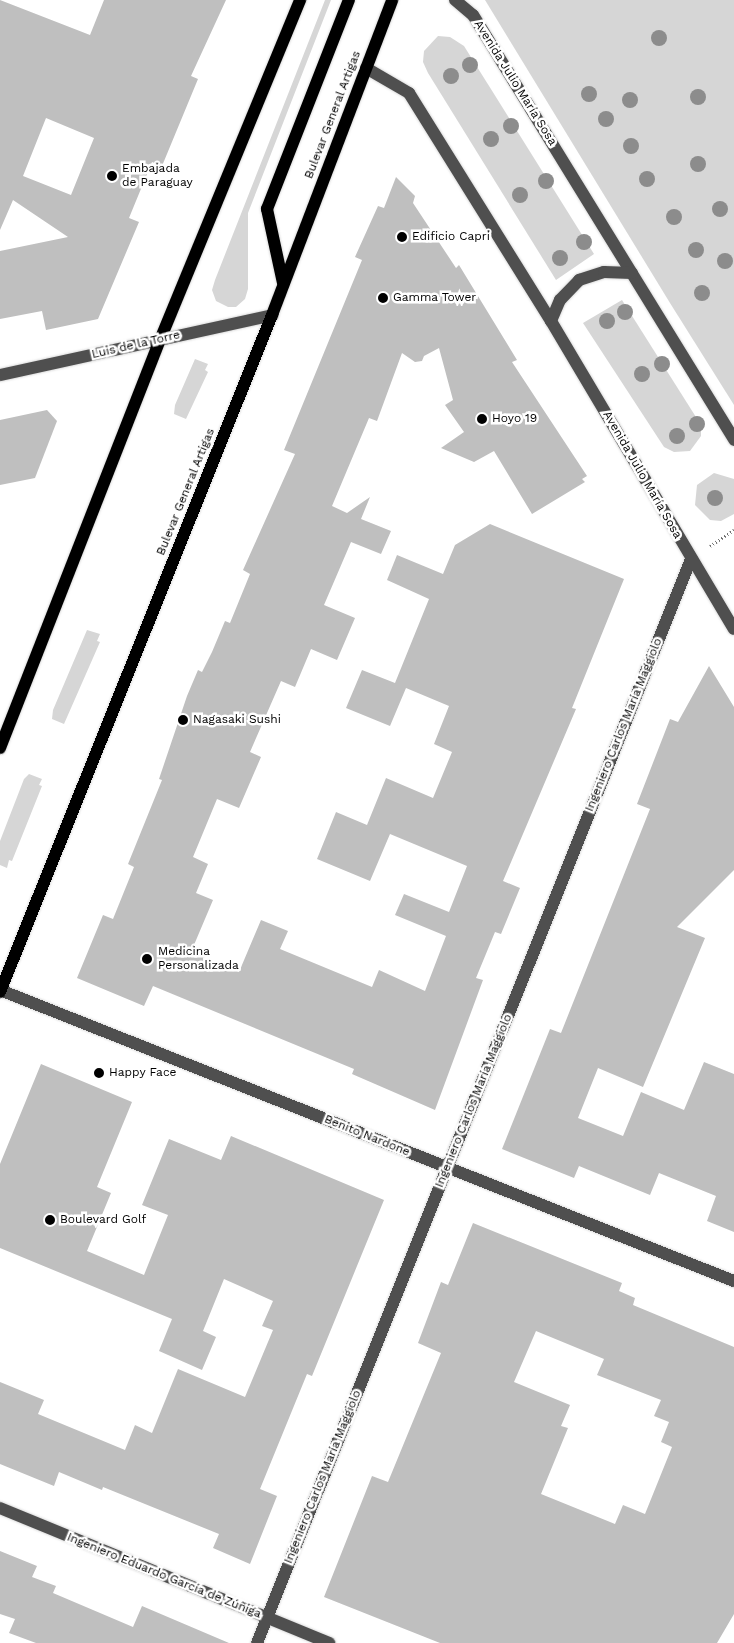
<!DOCTYPE html>
<html>
<head>
<meta charset="utf-8">
<style>
	body { margin:0 }
	#map { position:relative; width:734px; height:1643px; overflow:hidden; background:#fff; font-family:"Work Sans",sans-serif }
	div>[style] { position:absolute }
	[style*='--x'] { left:calc(var(--x)*1px); top:calc(var(--y)*1px); width:calc(var(--w)*1px); rotate:calc(var(--a)*1deg) }
	.green>* { inset:0; background:#d6d6d6 }
	.building>* { inset:0; background:#bfbfbf }
	.path>* { height:3px; margin-top:-1.5px; transform-origin:0; background:repeating-linear-gradient(90deg,#717171 0 1px,transparent 0 3.5px) }
	.roads { filter:drop-shadow(0 0 1px #dbdbdb) drop-shadow(0 0 1px #dbdbdb) }
	.minor>* { height:12px; margin:-6px; padding:0 6px; transform-origin:6px; border-radius:6px; background:#4f4f4f }
	.major>* { height:12px; margin:-6px; padding:0 6px; transform-origin:6px; border-radius:6px; background:#000 }
	.trees>* { width:16px; height:16px; margin:-8px; border-radius:50%; background:#8c8c8c }
	.dots>* { width:14px; height:14px; translate:-50% -50%; box-sizing:border-box; border:2px solid #fff; border-radius:50% }
	span { translate:-50% -50%; white-space:nowrap; text-align:center; line-height:1.15; -webkit-text-stroke:5px #fff; paint-order:stroke }
	.street-label { font-size:12px; color:#000 }
	.poi-label { font-size:12px; color:#000 }
	.left { translate:0 -50%; text-align:left }
</style>
</head>
<body>
<div id="map">
	<div class="green">
		<div style="clip-path:polygon(325px 0,331px 0,248px 213px,248px 289px,245px 299px,236px 307px,228px 307px,216px 301px,212px 290px,215px 280px)"></div>
		<div style="clip-path:polygon(485px 0,734px 0,734px 405px,670px 303px)"></div>
		<div style="clip-path:polygon(438px 36px,450px 37px,464px 46px,594px 254px,556px 280px,428px 73px,423px 62px,424px 51px)"></div>
		<div style="clip-path:polygon(622px 300px,701px 425px,701px 436px,690px 451px,674px 452px,664px 447px,583px 323px)"></div>
		<div style="clip-path:polygon(195px 359px,208px 364px,205px 370px,208px 372px,186px 419px,174px 414px,175px 405px)"></div>
		<div style="clip-path:polygon(714px 473px,734px 479px,734px 514px,721px 521px,710px 520px,695px 505px,697px 485px)"></div>
		<div style="clip-path:polygon(87px 630px,100px 634px,97px 641px,100px 642px,64px 724px,52px 719px,53px 710px)"></div>
		<div style="clip-path:polygon(29px 774px,42px 779px,39px 785px,42px 786px,12px 861px,9px 860px,7px 868px,0 865px,0 841px,24px 779px)"></div>
	</div>
	<div class="building">
		<div style="clip-path:polygon(evenodd,0 0,90px 35px,104px 0,226px 0,191px 76px,198px 79px,162px 166px,152px 162px,129px 218px,139px 222px,98px 319px,46px 330px,42px 311px,0 319px,0 251px,68px 237px,13px 200px,0 230px,0 0,46px 118px,94px 138px,71px 195px,23px 176px,46px 118px)"></div>
		<div style="clip-path:polygon(396px 177px,415px 196px,413px 203px,456px 268px,459px 265px,517px 360px,512px 362px,587px 476px,582px 479px,585px 482px,532px 514px,494px 451px,474px 462px,441px 448px,464px 432px,445px 405px,453px 400px,439px 348px,424px 356px,422px 361px,415px 362px,402px 353px,377px 421px,369px 418px,332px 506px,347px 513px,370px 497px,361px 519px,391px 531px,381px 554px,351px 542px,324px 605px,355px 618px,337px 660px,311px 649px,295px 687px,281px 681px,250px 752px,261px 757px,239px 808px,217px 799px,193px 857px,208px 864px,196px 893px,213px 900px,191px 952px,239px 972px,261px 920px,288px 931px,280px 949px,372px 987px,379px 970px,425px 991px,446px 936px,395px 915px,404px 894px,449px 912px,467px 866px,390px 834px,370px 881px,317px 859px,336px 812px,367px 825px,386px 778px,433px 798px,452px 752px,434px 744px,449px 706px,406px 688px,390px 726px,346px 708px,362px 670px,395px 683px,429px 599px,387px 580px,397px 555px,443px 574px,455px 545px,490px 524px,624px 579px,572px 708px,576px 709px,503px 881px,520px 888px,501px 934px,495px 932px,476px 978px,483px 980px,435px 1110px,352px 1074px,354px 1069px,153px 986px,144px 1006px,77px 978px,103px 915px,113px 919px,134px 867px,128px 864px,162px 780px,159px 779px,187px 696px,198px 670px,202px 672px,212px 652px,225px 621px,230px 623px,250px 574px,243px 570px,295px 454px,284px 450px,362px 260px,355px 257px,378px 206px,384px 208px)"></div>
		<div style="clip-path:polygon(47px 410px,57px 421px,35px 478px,0 485px,0 420px)"></div>
		<div style="clip-path:polygon(709px 666px,734px 707px,734px 870px,677px 927px,705px 938px,643px 1087px,598px 1068px,578px 1118px,623px 1136px,641px 1092px,684px 1110px,704px 1062px,734px 1074px,734px 1232px,707px 1221px,716px 1196px,659px 1173px,650px 1195px,579px 1166px,574px 1178px,502px 1149px,550px 1029px,561px 1033px,650px 809px,637px 804px,670px 719px,678px 722px)"></div>
		<div style="clip-path:polygon(41px 1064px,132px 1102px,97px 1187px,111px 1193px,87px 1251px,144px 1275px,168px 1215px,142px 1205px,169px 1139px,221px 1160px,231px 1136px,384px 1200px,312px 1376px,307px 1374px,260px 1489px,277px 1496px,250px 1564px,213px 1548px,219px 1534px,103px 1487px,102px 1490px,59px 1472px,54px 1486px,0 1464px,0 1382px,44px 1400px,38px 1414px,125px 1450px,135px 1425px,152px 1433px,178px 1369px,245px 1397px,273px 1330px,262px 1326px,273px 1301px,224px 1279px,203px 1331px,216px 1337px,202px 1370px,159px 1351px,172px 1319px,0 1248px,0 1164px)"></div>
		<div style="clip-path:polygon(evenodd,473px 1223px,622px 1283px,619px 1291px,635px 1298px,633px 1305px,734px 1347px,734px 1614px,717px 1643px,440px 1643px,324px 1597px,372px 1476px,388px 1482px,441px 1353px,418px 1343px,441px 1282px,448px 1285px,473px 1223px,536px 1331px,604px 1359px,597px 1375px,661px 1400px,654px 1416px,669px 1422px,661px 1442px,672px 1447px,645px 1514px,623px 1505px,615px 1524px,541px 1494px,568px 1428px,561px 1426px,570px 1405px,514px 1382px,536px 1331px)"></div>
		<div style="clip-path:polygon(0 1551px,37px 1566px,32px 1577px,56px 1586px,53px 1593px,133px 1627px,142px 1606px,229px 1643px,36px 1643px,9px 1633px,15px 1619px,0 1614px)"></div>
	</div>
	<div class="path">
		<div style="--x:710;--y:546;--w:29;--a:-34"></div>
	</div>
	<div class="roads">
		<div class="minor">
			<div style="--x:455;--y:0;--w:23;--a:40"></div>
			<div style="--x:473;--y:15;--w:499;--a:58.4"></div>
			<div style="--x:366;--y:68;--w:50;--a:30.2"></div>
			<div style="--x:409;--y:93;--w:269;--a:58.1"></div>
			<div style="--x:551;--y:321;--w:358;--a:59.3"></div>
			<div style="--x:551;--y:321;--w:23;--a:-67"></div>
			<div style="--x:560;--y:300;--w:28;--a:-46"></div>
			<div style="--x:579;--y:280;--w:26;--a:-18"></div>
			<div style="--x:604;--y:272;--w:28;--a:2"></div>
			<div style="--x:0;--y:375;--w:279;--a:-12.4"></div>
			<div style="--x:0;--y:990;--w:790;--a:21.63"></div>
			<div style="--x:0;--y:1508;--w:356;--a:22.3"></div>
			<div style="--x:257;--y:1643;--w:1168;--a:-68.18"></div>
		</div>
		<div class="major">
			<div style="--x:283;--y:283;--w:76;--a:-102.2"></div>
			<div style="--x:267;--y:209;--w:225;--a:-68.6"></div>
			<div style="--x:0;--y:748;--w:438;--a:-68.6"></div>
			<div style="--x:160;--y:340;--w:368;--a:-67.6"></div>
			<div style="--x:0;--y:992;--w:730;--a:-68.11"></div>
			<div style="--x:272;--y:315;--w:337;--a:-69.1"></div>
		</div>
	</div>
	<div class="trees">
		<div style="left:659px;top:38px"></div>
		<div style="left:470px;top:65px"></div>
		<div style="left:451px;top:76px"></div>
		<div style="left:589px;top:94px"></div>
		<div style="left:698px;top:97px"></div>
		<div style="left:630px;top:100px"></div>
		<div style="left:606px;top:119px"></div>
		<div style="left:511px;top:126px"></div>
		<div style="left:491px;top:139px"></div>
		<div style="left:631px;top:146px"></div>
		<div style="left:698px;top:164px"></div>
		<div style="left:647px;top:179px"></div>
		<div style="left:546px;top:181px"></div>
		<div style="left:520px;top:195px"></div>
		<div style="left:720px;top:209px"></div>
		<div style="left:674px;top:217px"></div>
		<div style="left:584px;top:242px"></div>
		<div style="left:696px;top:250px"></div>
		<div style="left:560px;top:258px"></div>
		<div style="left:725px;top:261px"></div>
		<div style="left:702px;top:293px"></div>
		<div style="left:625px;top:312px"></div>
		<div style="left:607px;top:321px"></div>
		<div style="left:662px;top:364px"></div>
		<div style="left:642px;top:374px"></div>
		<div style="left:697px;top:424px"></div>
		<div style="left:677px;top:436px"></div>
		<div style="left:715px;top:498px"></div>
	</div>
	<div class="dots">
		<div style="left:112px;top:176px;background:#000"></div>
		<div style="left:402px;top:237px;background:#000"></div>
		<div style="left:383px;top:298px;background:#000"></div>
		<div style="left:482px;top:419px;background:#000"></div>
		<div style="left:183px;top:720px;background:#000"></div>
		<div style="left:147px;top:959px;background:#000"></div>
		<div style="left:99px;top:1073px;background:#000"></div>
		<div style="left:50px;top:1220px;background:#000"></div>
	</div>
	<div class="street-label">
		<span style="left:515px;top:83px;rotate:58deg">Avenida Julio María Sosa</span>
		<span style="left:333px;top:115px;rotate:-69deg">Bulevar General Artigas</span>
		<span style="left:136px;top:345px;rotate:-13deg">Luis de la Torre</span>
		<span style="left:642px;top:475px;rotate:60deg">Avenida Julio María Sosa</span>
		<span style="left:186px;top:492px;rotate:-68deg">Bulevar General Artigas</span>
		<span style="left:624px;top:725px;rotate:-68deg">Ingeniero Carlos María Maggiolo</span>
		<span style="left:474px;top:1101px;rotate:-68deg">Ingeniero Carlos María Maggiolo</span>
		<span style="left:367px;top:1136px;rotate:22deg">Benito Nardone</span>
		<span style="left:323px;top:1477px;rotate:-68deg">Ingeniero Carlos María Maggiolo</span>
		<span style="left:164px;top:1576px;rotate:22deg">Ingeniero Eduardo García de Zúñiga</span>
	</div>
	<div class="poi-label">
		<span class="left" style="left:122px;top:176px">Embajada<br>de Paraguay</span>
		<span class="left" style="left:412px;top:237px">Edificio Capri</span>
		<span class="left" style="left:393px;top:298px">Gamma Tower</span>
		<span class="left" style="left:492px;top:419px">Hoyo 19</span>
		<span class="left" style="left:193px;top:720px">Nagasaki Sushi</span>
		<span class="left" style="left:158px;top:959px">Medicina<br>Personalizada</span>
		<span class="left" style="left:109px;top:1073px">Happy Face</span>
		<span class="left" style="left:60px;top:1220px">Boulevard Golf</span>
	</div>
</div>
</body>
</html>
